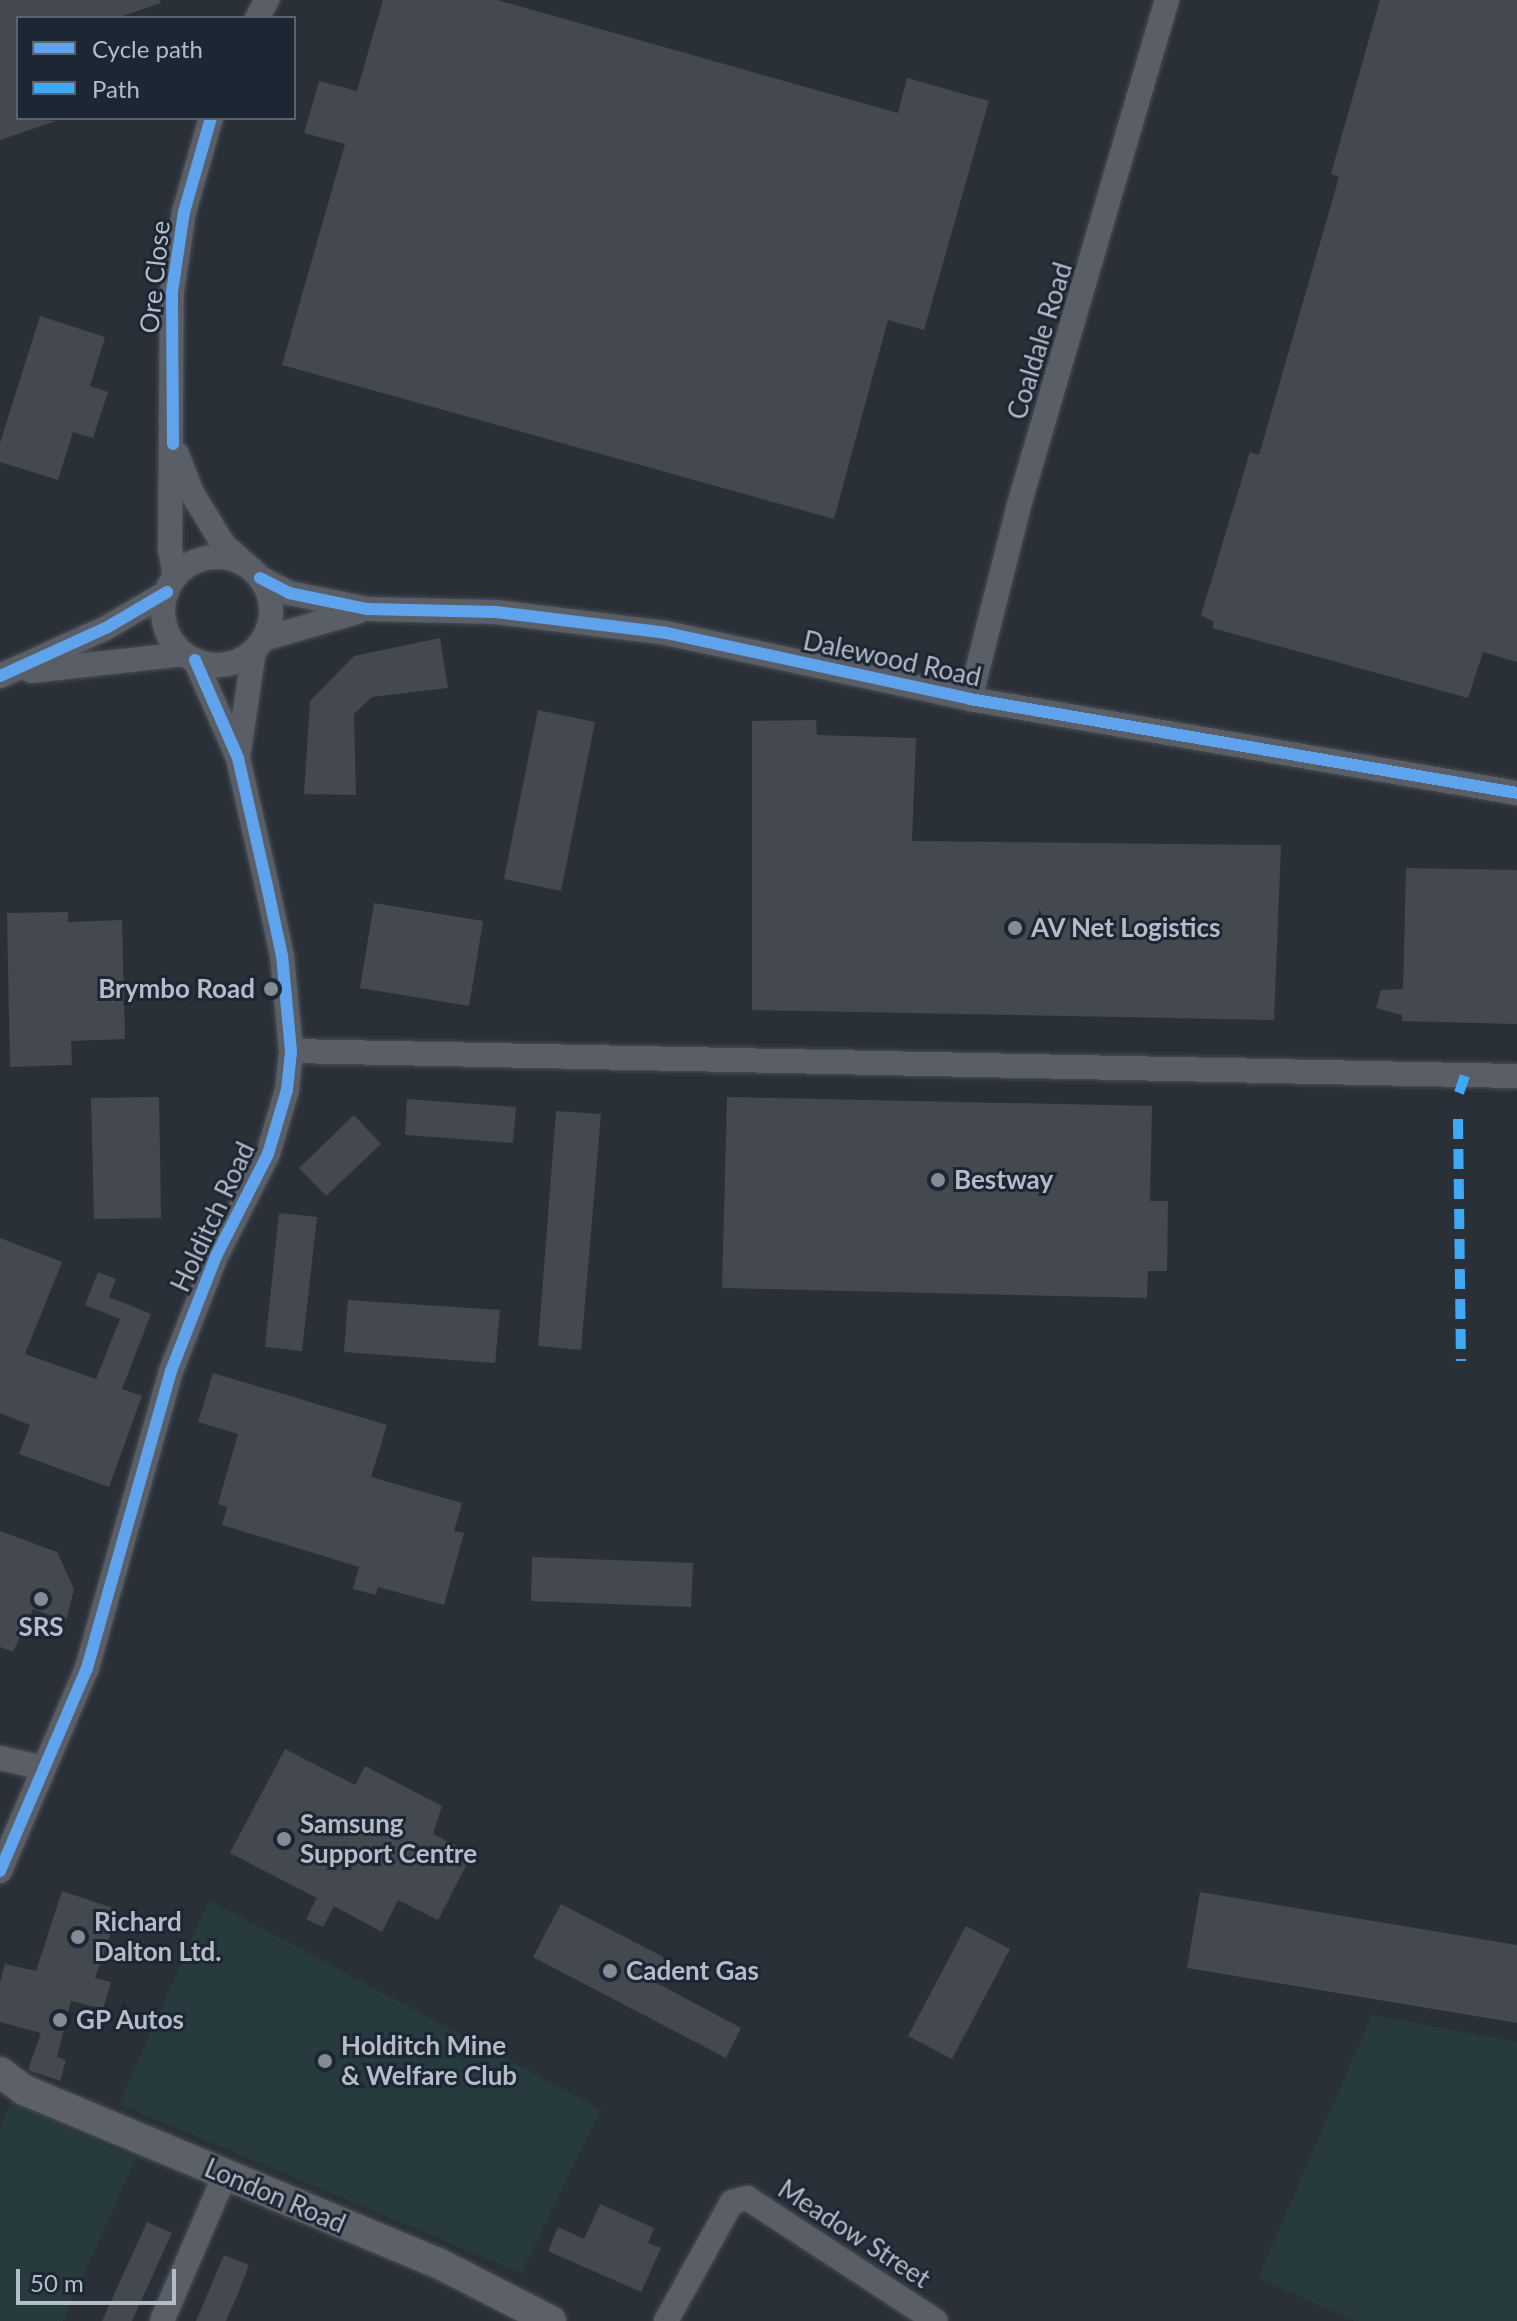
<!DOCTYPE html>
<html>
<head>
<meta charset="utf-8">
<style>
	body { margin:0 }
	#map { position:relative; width:1517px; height:2321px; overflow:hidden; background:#2a3038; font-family:Lato,sans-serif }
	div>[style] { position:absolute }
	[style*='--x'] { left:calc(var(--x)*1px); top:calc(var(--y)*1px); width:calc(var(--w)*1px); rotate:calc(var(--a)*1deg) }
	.green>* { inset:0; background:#273a3e }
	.building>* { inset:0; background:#444950 }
	.roads { filter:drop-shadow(0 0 2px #484c53) drop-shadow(0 0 2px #484c53) }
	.minor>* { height:24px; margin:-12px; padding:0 12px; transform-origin:12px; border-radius:12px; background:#5a5e66 }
	.minor>.ring { margin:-12px; padding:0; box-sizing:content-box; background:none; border:24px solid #5a5e66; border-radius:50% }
	.major>* { height:30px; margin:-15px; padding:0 15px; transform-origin:15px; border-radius:15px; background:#5c6168 }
	.quiet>* { height:10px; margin-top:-5px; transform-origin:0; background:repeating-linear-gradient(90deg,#3fa9f5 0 20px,transparent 0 30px) }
	.cycleway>* { height:12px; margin:-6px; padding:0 6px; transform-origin:6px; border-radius:6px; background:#60a3ed }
	.dots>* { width:22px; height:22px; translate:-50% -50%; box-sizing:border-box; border:4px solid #1d2633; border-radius:50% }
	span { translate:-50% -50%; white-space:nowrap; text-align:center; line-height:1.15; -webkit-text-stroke:6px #1d2633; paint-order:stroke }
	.street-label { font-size:26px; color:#b4bcc9 }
	.poi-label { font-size:26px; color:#b4bcc9; font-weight:700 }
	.left { translate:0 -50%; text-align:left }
	.right { translate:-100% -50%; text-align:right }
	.legend { position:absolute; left:16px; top:16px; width:280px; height:104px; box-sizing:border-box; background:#1d2633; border:2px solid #59626f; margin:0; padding:10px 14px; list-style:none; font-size:24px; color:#b4bcc9 }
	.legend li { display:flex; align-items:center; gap:16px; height:40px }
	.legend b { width:40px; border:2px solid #59626f }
	.scale { position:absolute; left:16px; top:2269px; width:160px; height:36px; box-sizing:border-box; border:4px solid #b4bcc9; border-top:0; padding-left:10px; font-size:24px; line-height:28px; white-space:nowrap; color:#b4bcc9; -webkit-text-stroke:6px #1d2633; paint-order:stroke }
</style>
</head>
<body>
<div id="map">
	<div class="green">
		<div style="clip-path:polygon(209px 1900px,601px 2110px,521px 2273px,119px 2104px)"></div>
		<div style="clip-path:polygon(1372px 2015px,1517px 2042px,1517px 2321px,1355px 2321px,1258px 2278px)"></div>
		<div style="clip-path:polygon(11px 2102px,136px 2158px,63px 2321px,0 2321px,0 2128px)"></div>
	</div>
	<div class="building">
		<div style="clip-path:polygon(0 0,160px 0,161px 3px,117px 18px,18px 18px,18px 118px,56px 121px,0 140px)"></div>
		<div style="clip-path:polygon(383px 0,497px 0,898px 113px,907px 78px,989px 101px,924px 330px,888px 320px,834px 519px,282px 365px,345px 144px,304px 133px,319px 81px,357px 91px)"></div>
		<div style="clip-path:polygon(1380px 0,1517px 0,1517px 662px,1483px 652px,1468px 698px,1212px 628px,1214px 622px,1201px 615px,1250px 452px,1259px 455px,1339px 177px,1331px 174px)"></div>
		<div style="clip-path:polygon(40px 316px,105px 337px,90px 386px,108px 392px,93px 438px,73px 432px,58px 480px,0 462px,0 443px)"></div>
		<div style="clip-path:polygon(440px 638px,448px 688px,372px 697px,354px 714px,356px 795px,304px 794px,310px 701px,354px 656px)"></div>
		<div style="clip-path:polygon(538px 710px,595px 722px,561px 891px,504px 879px)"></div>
		<div style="clip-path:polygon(816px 720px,817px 735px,916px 738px,912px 841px,1281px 845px,1274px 1020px,752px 1010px,752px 721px)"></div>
		<div style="clip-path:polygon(1406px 868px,1517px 870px,1517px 1024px,1402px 1021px,1402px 1015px,1376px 1008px,1381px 990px,1403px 989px)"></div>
		<div style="clip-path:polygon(374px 903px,483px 921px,469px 1006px,360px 988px)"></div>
		<div style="clip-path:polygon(68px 912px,68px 922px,122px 920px,125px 1039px,71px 1041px,72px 1065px,10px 1067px,7px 913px)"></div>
		<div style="clip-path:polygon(159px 1097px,161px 1218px,94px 1219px,91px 1098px)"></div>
		<div style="clip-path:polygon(727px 1097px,1152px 1106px,1150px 1201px,1168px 1201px,1167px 1271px,1148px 1271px,1147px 1298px,722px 1288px)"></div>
		<div style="clip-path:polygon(407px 1099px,516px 1107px,513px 1143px,405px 1135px)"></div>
		<div style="clip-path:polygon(556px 1111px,601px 1114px,581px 1350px,538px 1346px)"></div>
		<div style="clip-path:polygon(354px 1115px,381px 1144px,326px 1196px,299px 1168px)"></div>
		<div style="clip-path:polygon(279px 1213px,317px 1217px,302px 1351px,265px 1347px)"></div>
		<div style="clip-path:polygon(0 1238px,62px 1262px,25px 1354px,96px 1379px,120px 1319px,85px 1305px,98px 1272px,116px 1279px,109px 1297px,151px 1314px,122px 1389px,142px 1396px,109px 1487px,19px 1454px,30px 1425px,0 1413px)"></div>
		<div style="clip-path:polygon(348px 1300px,500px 1310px,495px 1363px,344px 1352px)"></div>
		<div style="clip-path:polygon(213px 1373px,387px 1425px,371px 1477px,462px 1503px,454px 1531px,464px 1533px,444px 1605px,378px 1587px,376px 1595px,353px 1589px,359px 1567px,222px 1525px,227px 1507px,218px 1504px,238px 1434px,198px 1422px)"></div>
		<div style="clip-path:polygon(0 1531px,57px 1552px,74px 1589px,66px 1621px,33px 1609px,13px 1652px,0 1647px)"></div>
		<div style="clip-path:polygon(532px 1557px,693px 1563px,691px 1607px,531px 1601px)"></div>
		<div style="clip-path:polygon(285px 1749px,355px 1785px,365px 1766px,442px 1806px,433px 1834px,472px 1854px,438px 1920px,398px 1900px,382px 1932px,334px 1906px,323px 1927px,306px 1919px,317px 1898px,230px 1853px)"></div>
		<div style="clip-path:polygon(62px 1891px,119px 1910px,95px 1978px,111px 1982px,103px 2009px,71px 2001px,57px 2057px,66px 2060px,60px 2081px,28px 2070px,41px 2033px,0 2022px,0 1983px,5px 1964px,36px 1971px)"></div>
		<div style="clip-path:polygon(1200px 1892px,1517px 1945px,1517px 2023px,1187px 1968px)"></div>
		<div style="clip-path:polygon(561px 1904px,667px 1959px,655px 1982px,741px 2028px,726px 2058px,533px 1957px)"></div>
		<div style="clip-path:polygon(966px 1926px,1010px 1949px,952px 2059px,908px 2036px)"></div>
		<div style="clip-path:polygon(600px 2204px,654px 2228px,648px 2243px,661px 2248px,641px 2292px,548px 2251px,558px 2227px,584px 2239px)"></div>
		<div style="clip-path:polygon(147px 2222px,172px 2233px,165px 2248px,132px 2321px,102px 2321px)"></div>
		<div style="clip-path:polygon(224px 2255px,249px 2265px,237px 2296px,226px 2321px,196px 2321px)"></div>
	</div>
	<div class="roads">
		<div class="minor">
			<div style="--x:257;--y:18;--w:21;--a:-61"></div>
			<div style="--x:177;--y:454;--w:42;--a:69"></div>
			<div style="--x:192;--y:493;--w:60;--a:58.7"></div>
			<div style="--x:223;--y:544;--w:30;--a:42"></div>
			<div class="ring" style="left:163px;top:557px;width:84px;height:84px"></div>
			<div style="--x:175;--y:577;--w:27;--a:-100"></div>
			<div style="--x:170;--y:550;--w:258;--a:-89.6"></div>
			<div style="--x:172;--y:292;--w:81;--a:-81.5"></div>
			<div style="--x:184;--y:212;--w:98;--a:-74"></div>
			<div style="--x:260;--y:578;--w:33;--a:27"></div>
			<div style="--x:289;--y:593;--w:80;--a:11.6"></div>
			<div style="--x:367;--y:609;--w:129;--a:1.3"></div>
			<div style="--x:496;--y:612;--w:171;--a:7"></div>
			<div style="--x:666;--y:633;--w:311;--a:12.2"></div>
			<div style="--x:970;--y:699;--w:555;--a:9.75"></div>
			<div style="--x:263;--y:639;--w:98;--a:-16"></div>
			<div style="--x:31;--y:671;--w:154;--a:-6.3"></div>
			<div style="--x:0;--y:676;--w:116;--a:-24.4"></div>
			<div style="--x:106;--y:628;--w:71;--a:-30.5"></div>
			<div style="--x:970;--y:699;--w:200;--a:-75.8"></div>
			<div style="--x:1019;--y:505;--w:526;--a:-73.67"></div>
			<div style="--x:239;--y:751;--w:101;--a:-81.5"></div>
			<div style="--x:291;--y:1051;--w:1226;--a:1.17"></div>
			<div style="--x:0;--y:1758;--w:44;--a:13.1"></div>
			<div style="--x:0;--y:1871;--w:221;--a:-66.8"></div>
			<div style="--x:87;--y:1668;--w:309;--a:-74.2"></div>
			<div style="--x:171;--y:1371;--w:123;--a:-68.6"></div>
			<div style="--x:216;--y:1256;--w:114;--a:-63"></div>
			<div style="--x:268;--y:1154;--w:67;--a:-73.5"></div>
			<div style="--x:287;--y:1090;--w:39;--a:-84"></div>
			<div style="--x:291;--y:1051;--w:95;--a:-95.4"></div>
			<div style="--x:282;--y:956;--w:72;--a:-102.1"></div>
			<div style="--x:267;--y:886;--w:131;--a:-102.8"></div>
			<div style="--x:238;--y:758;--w:107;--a:-113.7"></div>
			<div style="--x:162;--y:2321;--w:159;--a:-66.7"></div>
			<div style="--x:666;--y:2321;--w:136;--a:-61"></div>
			<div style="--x:732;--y:2202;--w:16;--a:-15"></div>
			<div style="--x:747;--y:2198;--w:225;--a:33.1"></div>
		</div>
		<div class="major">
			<div style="--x:0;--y:2072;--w:30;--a:37"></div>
			<div style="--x:24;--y:2090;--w:449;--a:22.7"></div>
			<div style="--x:438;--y:2263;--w:127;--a:27.2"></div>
		</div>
	</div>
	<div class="quiet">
		<div style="--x:1459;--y:1093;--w:18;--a:-71"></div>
		<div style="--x:1458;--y:1119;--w:242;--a:89.3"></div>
	</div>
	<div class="cycleway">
		<div style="--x:173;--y:444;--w:152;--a:-90.4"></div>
		<div style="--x:172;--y:292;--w:81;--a:-81.5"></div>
		<div style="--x:184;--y:212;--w:98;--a:-74"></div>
		<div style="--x:260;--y:578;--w:33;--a:27"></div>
		<div style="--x:289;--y:593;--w:80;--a:11.6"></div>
		<div style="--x:367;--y:609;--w:129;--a:1.3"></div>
		<div style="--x:496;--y:612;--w:171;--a:7"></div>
		<div style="--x:666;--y:633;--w:311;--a:12.2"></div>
		<div style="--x:970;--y:699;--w:555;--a:9.75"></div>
		<div style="--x:0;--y:676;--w:116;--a:-24.4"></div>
		<div style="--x:106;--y:628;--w:71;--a:-30.5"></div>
		<div style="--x:0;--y:1871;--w:221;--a:-66.8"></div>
		<div style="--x:87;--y:1668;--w:309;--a:-74.2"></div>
		<div style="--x:171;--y:1371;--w:123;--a:-68.6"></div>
		<div style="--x:216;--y:1256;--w:114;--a:-63"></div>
		<div style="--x:268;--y:1154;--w:67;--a:-73.5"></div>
		<div style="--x:287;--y:1090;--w:39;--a:-84"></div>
		<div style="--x:291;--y:1051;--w:95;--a:-95.4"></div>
		<div style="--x:282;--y:956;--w:72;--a:-102.1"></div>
		<div style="--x:267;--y:886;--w:131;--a:-102.8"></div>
		<div style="--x:238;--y:758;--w:107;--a:-113.7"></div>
	</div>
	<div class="dots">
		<div style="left:1015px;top:928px;background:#848b96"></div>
		<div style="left:271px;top:989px;background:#848b96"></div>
		<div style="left:938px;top:1180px;background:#848b96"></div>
		<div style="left:41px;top:1599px;background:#848b96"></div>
		<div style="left:284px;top:1839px;background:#848b96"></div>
		<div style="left:78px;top:1937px;background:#848b96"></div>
		<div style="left:610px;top:1971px;background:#848b96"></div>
		<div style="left:60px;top:2020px;background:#848b96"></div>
		<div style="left:325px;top:2061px;background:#848b96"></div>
	</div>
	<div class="street-label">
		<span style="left:155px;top:277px;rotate:-84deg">Ore Close</span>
		<span style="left:1040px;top:341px;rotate:-73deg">Coaldale Road</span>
		<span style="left:892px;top:659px;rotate:12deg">Dalewood Road</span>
		<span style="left:213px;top:1217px;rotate:-65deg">Holditch Road</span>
		<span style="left:275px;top:2196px;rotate:23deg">London Road</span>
		<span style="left:854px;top:2234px;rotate:33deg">Meadow Street</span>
	</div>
	<div class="poi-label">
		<span class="left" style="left:1031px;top:928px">AV Net Logistics</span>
		<span class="right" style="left:255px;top:989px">Brymbo Road</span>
		<span class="left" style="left:954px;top:1180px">Bestway</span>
		<span style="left:41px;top:1627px">SRS</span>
		<span class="left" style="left:300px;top:1839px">Samsung<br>Support Centre</span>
		<span class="left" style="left:94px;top:1937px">Richard<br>Dalton Ltd.</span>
		<span class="left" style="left:626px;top:1971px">Cadent Gas</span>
		<span class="left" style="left:76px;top:2020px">GP Autos</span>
		<span class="left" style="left:341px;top:2061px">Holditch Mine<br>&amp; Welfare Club</span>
	</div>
	<ul class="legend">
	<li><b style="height:10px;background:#60a3ed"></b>Cycle path</li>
	<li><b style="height:10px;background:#3fa9f5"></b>Path</li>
	</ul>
	<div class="scale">50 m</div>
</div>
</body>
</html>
